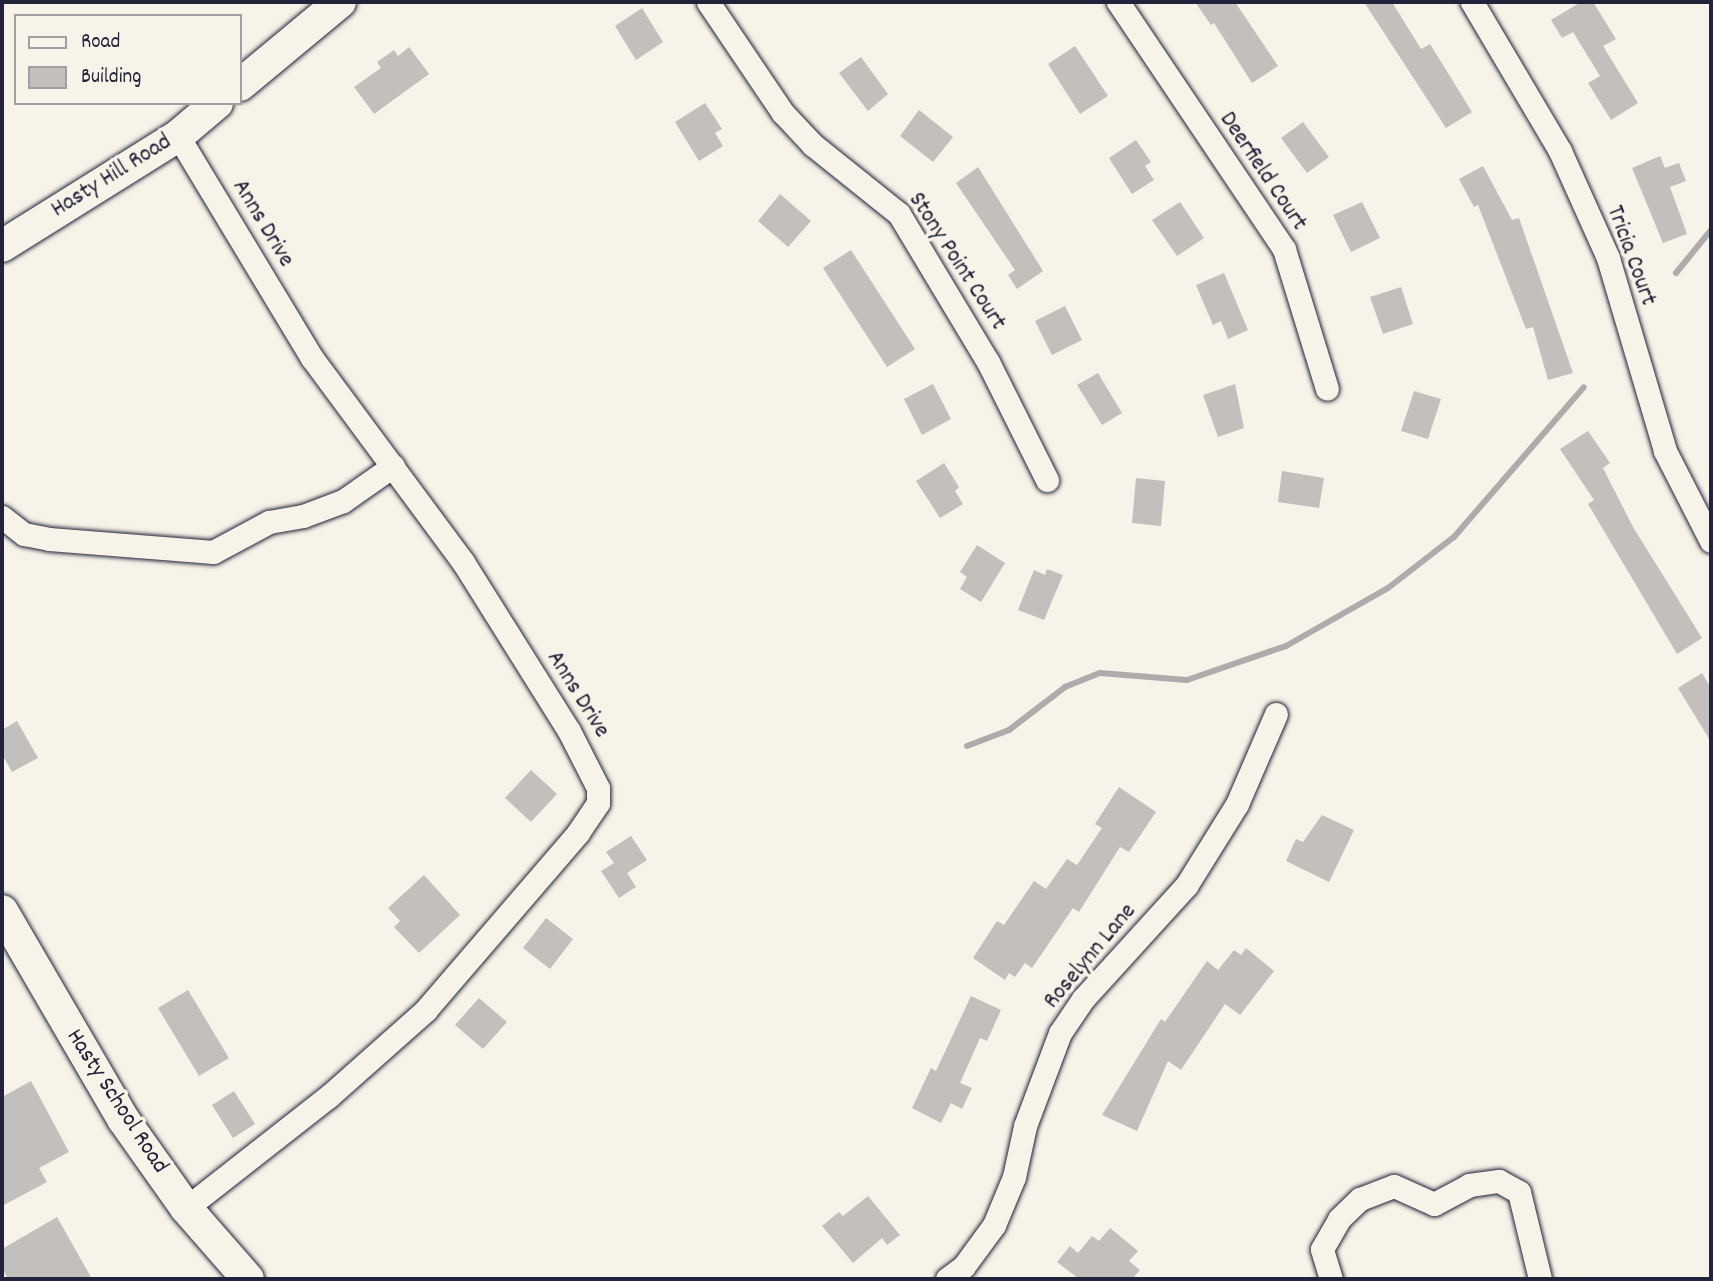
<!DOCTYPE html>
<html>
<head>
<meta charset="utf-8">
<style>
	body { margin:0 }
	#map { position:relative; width:1713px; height:1281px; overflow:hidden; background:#f7f3e8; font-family:Dekko,sans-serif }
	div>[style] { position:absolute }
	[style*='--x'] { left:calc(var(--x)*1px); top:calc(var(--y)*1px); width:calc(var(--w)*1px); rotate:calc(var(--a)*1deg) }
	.stream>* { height:6px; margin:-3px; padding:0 3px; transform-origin:3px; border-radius:3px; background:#aeabad }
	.building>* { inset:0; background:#c2bfbd }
	.roads { filter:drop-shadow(0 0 2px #22223b) drop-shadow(0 0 2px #22223b) }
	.street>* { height:23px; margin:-11.5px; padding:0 11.5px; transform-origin:11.5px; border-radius:11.5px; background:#f7f3e8 }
	.secondary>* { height:32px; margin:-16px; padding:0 16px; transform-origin:16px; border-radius:16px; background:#f7f3e8 }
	span { translate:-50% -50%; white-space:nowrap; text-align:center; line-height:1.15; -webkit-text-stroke:7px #f7f3e8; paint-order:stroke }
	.street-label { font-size:24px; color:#22223b }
	.frame { position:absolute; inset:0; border:4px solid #22223b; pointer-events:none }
	.legend { position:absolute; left:14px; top:14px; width:228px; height:91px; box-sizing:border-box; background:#f7f3e8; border:2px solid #a29fa3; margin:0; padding:9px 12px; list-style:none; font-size:21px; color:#22223b }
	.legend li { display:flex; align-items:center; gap:14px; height:35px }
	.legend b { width:35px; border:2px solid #a29fa3 }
</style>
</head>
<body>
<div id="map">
	<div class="stream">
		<div style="--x:1676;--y:273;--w:55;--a:-50.9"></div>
		<div style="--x:967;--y:746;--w:45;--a:-20.9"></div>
		<div style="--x:1009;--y:730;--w:71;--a:-37.5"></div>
		<div style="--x:1065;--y:687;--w:38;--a:-22"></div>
		<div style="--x:1100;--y:673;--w:87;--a:4.6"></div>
		<div style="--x:1187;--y:680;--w:105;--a:-19"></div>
		<div style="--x:1286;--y:646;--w:117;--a:-29.6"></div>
		<div style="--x:1388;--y:588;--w:83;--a:-37.7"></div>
		<div style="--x:1454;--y:537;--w:198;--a:-49.1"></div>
	</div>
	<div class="building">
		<div style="clip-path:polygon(1195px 2px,1235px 2px,1278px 66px,1252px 83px,1214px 23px,1211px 25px)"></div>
		<div style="clip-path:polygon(1364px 2px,1392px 2px,1421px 49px,1430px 44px,1472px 112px,1446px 128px)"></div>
		<div style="clip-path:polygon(1581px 2px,1593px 2px,1616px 39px,1603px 46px,1638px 103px,1611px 120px,1588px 83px,1600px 76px,1573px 32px,1562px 38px,1551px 20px)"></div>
		<div style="clip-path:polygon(642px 8px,663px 42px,636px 60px,615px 26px)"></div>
		<div style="clip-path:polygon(1075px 46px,1108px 96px,1080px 114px,1048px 64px)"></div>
		<div style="clip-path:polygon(409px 47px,429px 74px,374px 114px,354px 87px,381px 68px,377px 62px,394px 50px,398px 56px)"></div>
		<div style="clip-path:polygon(861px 57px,888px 94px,868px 111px,839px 73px)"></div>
		<div style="clip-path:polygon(705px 103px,722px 129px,715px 133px,723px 146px,699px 161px,675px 122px)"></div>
		<div style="clip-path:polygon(919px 110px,953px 137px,933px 162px,900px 136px)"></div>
		<div style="clip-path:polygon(1303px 122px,1329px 157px,1307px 173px,1281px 138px)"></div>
		<div style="clip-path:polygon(1136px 140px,1151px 162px,1145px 166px,1154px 180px,1132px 194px,1109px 158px)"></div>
		<div style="clip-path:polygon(1660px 156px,1665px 168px,1679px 163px,1686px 181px,1670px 187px,1687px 234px,1663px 243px,1632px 168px)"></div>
		<div style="clip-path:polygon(1483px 166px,1512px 220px,1519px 218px,1573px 373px,1548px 380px,1533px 327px,1526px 329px,1478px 205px,1474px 207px,1459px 179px)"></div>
		<div style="clip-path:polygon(978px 167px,1043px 271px,1017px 289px,1008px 275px,1015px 270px,956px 183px)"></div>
		<div style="clip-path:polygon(780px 194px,811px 221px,788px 247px,758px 221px)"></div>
		<div style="clip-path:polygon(1180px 202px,1204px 238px,1177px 256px,1152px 220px)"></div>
		<div style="clip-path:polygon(1362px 202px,1380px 238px,1351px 252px,1333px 215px)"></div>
		<div style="clip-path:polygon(851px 250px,915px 349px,887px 367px,823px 268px)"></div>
		<div style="clip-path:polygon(1224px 273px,1248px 330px,1228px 339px,1221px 321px,1213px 325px,1196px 285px)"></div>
		<div style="clip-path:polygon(1401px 287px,1413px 324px,1383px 334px,1370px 297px)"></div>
		<div style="clip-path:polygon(1065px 306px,1082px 340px,1052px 355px,1035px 321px)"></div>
		<div style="clip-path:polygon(1098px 373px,1122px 413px,1102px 425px,1077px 385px)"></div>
		<div style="clip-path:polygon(933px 384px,951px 419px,922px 435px,904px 399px)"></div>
		<div style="clip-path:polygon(1235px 384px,1244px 428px,1218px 437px,1203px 395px)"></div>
		<div style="clip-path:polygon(1414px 391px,1441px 399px,1428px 439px,1401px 431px)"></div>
		<div style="clip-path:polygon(1588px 431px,1610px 463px,1603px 468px,1633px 527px,1702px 638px,1677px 654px,1588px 504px,1594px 500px,1560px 449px)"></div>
		<div style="clip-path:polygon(944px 463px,959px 487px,955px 491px,963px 504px,940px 518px,916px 481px)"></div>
		<div style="clip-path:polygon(1282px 471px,1324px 478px,1319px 508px,1278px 502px)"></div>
		<div style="clip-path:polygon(1136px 478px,1165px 481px,1161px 526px,1132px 523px)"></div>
		<div style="clip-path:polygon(977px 545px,1005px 563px,981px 602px,960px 589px,967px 577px,960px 572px)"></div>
		<div style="clip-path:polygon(1047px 569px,1063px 575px,1044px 620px,1018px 610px,1034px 570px,1045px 575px)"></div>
		<div style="clip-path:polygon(1702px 673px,1711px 688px,1711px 742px,1678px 688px)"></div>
		<div style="clip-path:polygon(17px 721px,38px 758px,12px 772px,2px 754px,2px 730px)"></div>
		<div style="clip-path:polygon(531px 770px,557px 794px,531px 822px,505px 798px)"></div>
		<div style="clip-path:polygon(1119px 787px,1156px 812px,1129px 852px,1120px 847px,1079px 912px,1073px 908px,1032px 968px,1025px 963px,1015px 977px,1009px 973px,1005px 980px,973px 958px,997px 921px,1004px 925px,1034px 881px,1046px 889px,1067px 859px,1077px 865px,1102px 828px,1095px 824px)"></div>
		<div style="clip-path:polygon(1322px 815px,1354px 830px,1329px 882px,1286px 861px,1296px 839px,1303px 842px)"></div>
		<div style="clip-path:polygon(631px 836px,647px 860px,627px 873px,636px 887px,619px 898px,601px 871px,614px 863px,606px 852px)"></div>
		<div style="clip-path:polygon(424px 875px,460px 915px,419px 953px,394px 927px,400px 921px,388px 908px)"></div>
		<div style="clip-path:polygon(546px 918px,573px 939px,550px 969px,523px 948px)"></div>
		<div style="clip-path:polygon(1246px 948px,1274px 971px,1240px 1015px,1225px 1004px,1181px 1070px,1168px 1061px,1137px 1131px,1102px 1115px,1161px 1019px,1165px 1022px,1207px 961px,1218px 970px,1234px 950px,1241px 955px)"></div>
		<div style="clip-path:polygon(188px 990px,229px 1058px,199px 1076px,158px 1008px)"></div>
		<div style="clip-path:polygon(971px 996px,1001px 1010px,987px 1041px,980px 1038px,960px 1083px,972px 1088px,962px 1109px,951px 1103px,941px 1123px,912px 1108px,931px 1068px,936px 1071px)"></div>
		<div style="clip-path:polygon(479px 998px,507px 1022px,483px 1049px,455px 1025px)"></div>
		<div style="clip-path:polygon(31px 1081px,69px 1152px,39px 1168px,47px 1182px,2px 1206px,2px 1097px)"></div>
		<div style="clip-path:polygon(234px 1091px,255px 1124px,233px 1138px,212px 1105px)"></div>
		<div style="clip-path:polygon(868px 1196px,900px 1235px,887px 1245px,882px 1238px,853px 1263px,822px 1226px,839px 1212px,843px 1216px)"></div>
		<div style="clip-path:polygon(57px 1217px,92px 1279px,8px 1279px,2px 1268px,2px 1249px)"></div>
		<div style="clip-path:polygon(1110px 1228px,1138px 1251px,1129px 1261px,1140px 1270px,1132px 1279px,1079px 1279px,1057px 1262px,1070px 1246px,1078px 1253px,1092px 1236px,1099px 1241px)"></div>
	</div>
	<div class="roads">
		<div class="street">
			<div style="--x:708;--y:2;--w:134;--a:56"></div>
			<div style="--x:783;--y:113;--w:44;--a:46.8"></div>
			<div style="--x:813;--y:145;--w:110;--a:38.7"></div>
			<div style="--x:899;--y:214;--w:173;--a:59"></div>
			<div style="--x:988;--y:362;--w:132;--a:63.4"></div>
			<div style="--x:1118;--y:2;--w:298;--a:56.1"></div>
			<div style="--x:1284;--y:249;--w:146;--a:72.9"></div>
			<div style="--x:1472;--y:2;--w:173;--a:59.4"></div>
			<div style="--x:1560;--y:151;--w:117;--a:65.8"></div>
			<div style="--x:1608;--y:258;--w:201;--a:73.5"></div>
			<div style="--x:1665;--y:451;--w:101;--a:62.9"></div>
			<div style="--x:178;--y:136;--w:259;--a:58.9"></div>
			<div style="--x:312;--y:358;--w:254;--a:53.5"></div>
			<div style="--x:463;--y:562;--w:199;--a:57.9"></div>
			<div style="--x:569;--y:731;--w:64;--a:63"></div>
			<div style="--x:598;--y:788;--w:15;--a:90"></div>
			<div style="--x:598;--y:803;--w:36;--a:124"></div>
			<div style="--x:578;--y:833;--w:233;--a:130.7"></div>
			<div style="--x:426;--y:1010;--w:130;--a:138.4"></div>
			<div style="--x:329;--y:1096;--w:182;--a:141.9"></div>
			<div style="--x:2;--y:517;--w:28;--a:38"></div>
			<div style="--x:24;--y:534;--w:25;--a:11"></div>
			<div style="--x:49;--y:539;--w:165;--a:4.5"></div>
			<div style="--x:213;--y:552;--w:64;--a:-28.2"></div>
			<div style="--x:269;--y:522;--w:35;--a:-10"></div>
			<div style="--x:303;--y:516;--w:43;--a:-20.6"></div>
			<div style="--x:343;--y:501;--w:61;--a:-35"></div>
			<div style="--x:947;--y:1279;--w:21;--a:-37"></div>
			<div style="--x:964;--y:1266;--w:51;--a:-53.8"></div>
			<div style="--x:994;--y:1225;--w:52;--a:-67.4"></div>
			<div style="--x:1014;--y:1177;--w:52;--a:-77.8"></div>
			<div style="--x:1025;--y:1126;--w:99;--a:-69.4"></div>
			<div style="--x:1060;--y:1033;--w:41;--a:-55.9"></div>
			<div style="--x:1083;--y:999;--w:153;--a:-47.7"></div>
			<div style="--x:1186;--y:886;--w:97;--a:-58.1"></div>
			<div style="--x:1237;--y:804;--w:98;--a:-66.6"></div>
			<div style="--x:1331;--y:1279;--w:31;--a:-107"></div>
			<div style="--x:1322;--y:1249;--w:34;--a:-60"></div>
			<div style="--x:1339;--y:1219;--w:29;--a:-44"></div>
			<div style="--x:1360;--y:1199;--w:36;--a:-21"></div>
			<div style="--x:1394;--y:1186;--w:44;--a:24.2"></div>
			<div style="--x:1434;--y:1204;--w:40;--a:-28"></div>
			<div style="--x:1469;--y:1185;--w:30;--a:-8"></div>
			<div style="--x:1499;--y:1181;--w:23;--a:29"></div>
			<div style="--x:1519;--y:1192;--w:89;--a:76.4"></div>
		</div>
		<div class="secondary">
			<div style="--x:240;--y:85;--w:130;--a:-39.7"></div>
			<div style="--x:2;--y:246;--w:208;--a:-32"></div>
			<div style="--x:178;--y:136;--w:51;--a:-40.2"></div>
			<div style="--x:2;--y:911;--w:241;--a:59.8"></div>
			<div style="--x:123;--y:1119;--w:109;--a:54.7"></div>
			<div style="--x:186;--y:1208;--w:94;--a:48.9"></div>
		</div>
	</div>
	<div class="street-label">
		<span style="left:1262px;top:172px;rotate:56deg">Deerfield Court</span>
		<span style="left:112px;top:177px;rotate:-32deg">Hasty Hill Road</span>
		<span style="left:262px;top:224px;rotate:59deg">Anns Drive</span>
		<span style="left:1630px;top:256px;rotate:70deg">Tricia Court</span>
		<span style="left:956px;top:262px;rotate:57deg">Stony Point Court</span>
		<span style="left:577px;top:695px;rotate:58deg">Anns Drive</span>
		<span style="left:1091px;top:957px;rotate:-50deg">Roselynn Lane</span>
		<span style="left:116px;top:1102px;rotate:57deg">Hasty School Road</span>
	</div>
	<div class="frame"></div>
	<ul class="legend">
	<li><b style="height:9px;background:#f7f3e8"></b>Road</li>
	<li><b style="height:19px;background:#c2bfbd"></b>Building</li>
	</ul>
</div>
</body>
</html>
